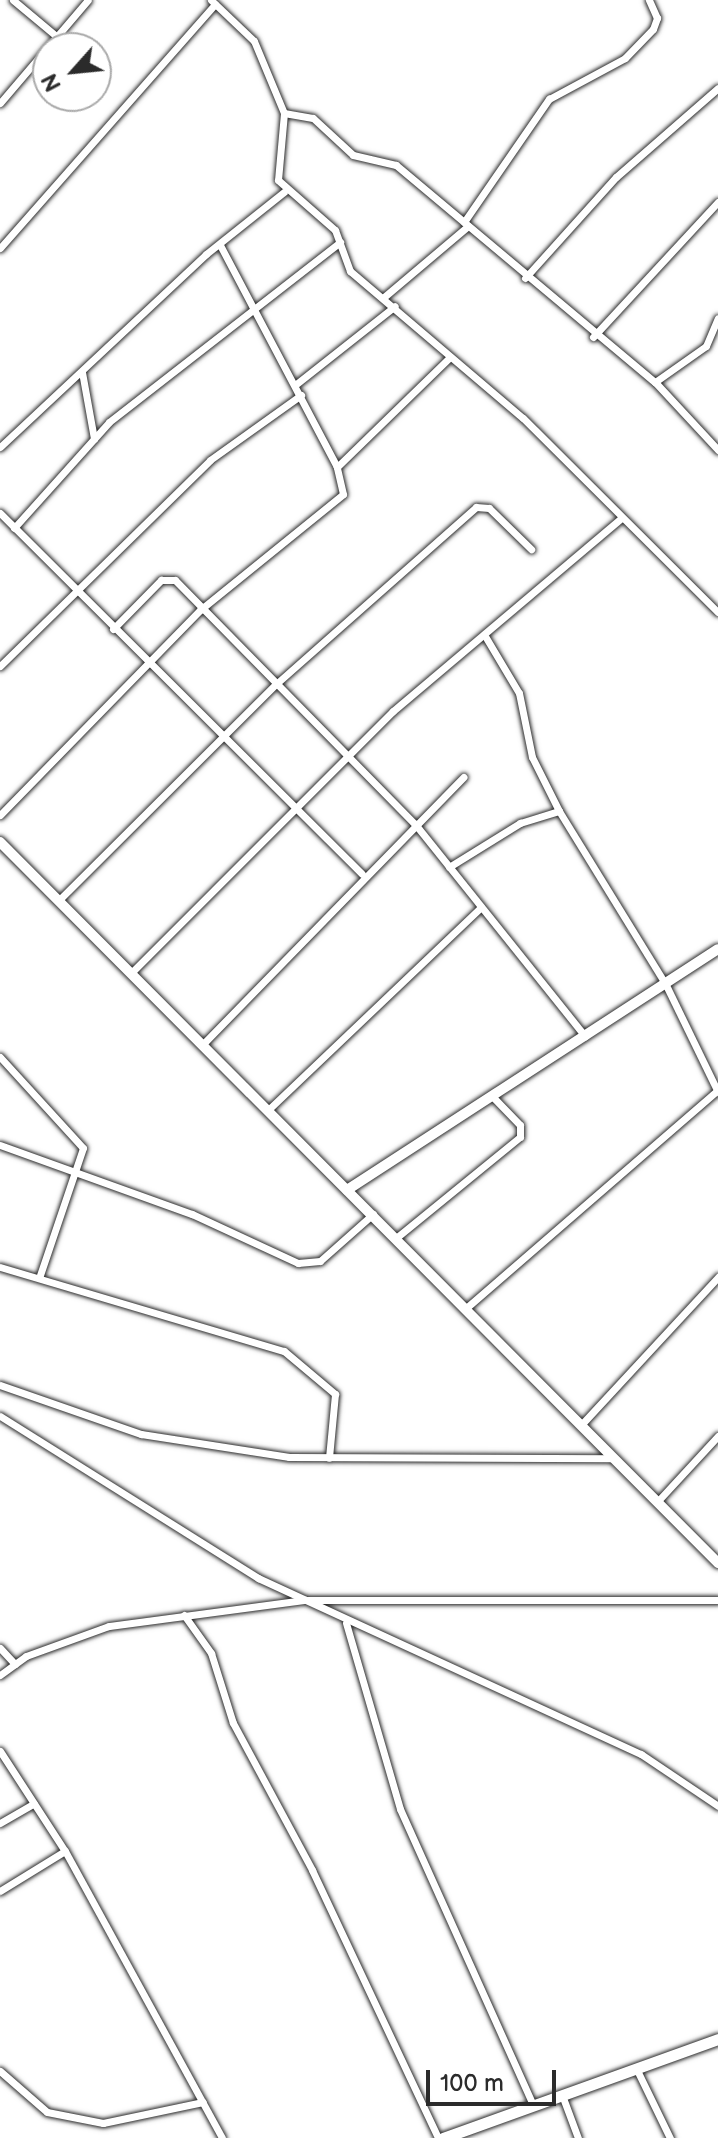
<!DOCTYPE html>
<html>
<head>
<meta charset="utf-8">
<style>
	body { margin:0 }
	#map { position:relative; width:718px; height:2138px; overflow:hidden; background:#fff; font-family:"Balsamiq Sans",sans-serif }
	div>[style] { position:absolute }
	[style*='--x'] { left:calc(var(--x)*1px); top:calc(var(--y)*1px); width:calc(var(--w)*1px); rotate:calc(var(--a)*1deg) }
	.roads { filter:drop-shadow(0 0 2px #2b2b2b) drop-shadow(0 0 2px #2b2b2b) }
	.street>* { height:7px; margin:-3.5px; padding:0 3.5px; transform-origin:3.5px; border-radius:3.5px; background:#fff }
	.secondary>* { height:10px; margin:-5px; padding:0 5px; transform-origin:5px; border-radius:5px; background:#fff }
	.primary>* { height:11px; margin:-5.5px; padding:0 5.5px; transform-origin:5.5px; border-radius:5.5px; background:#fff }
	span { translate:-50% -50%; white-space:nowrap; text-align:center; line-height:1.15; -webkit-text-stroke:6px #fff; paint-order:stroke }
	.north { position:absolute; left:32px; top:32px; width:80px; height:80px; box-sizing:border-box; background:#fff; border:2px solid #aaa; border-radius:50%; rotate:243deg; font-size:22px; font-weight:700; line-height:32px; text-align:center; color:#2b2b2b }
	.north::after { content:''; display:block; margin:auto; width:28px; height:36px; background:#2b2b2b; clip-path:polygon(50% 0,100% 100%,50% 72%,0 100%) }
	.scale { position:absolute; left:426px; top:2070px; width:130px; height:36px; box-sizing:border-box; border:4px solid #2b2b2b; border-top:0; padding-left:10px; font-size:24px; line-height:28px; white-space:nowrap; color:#2b2b2b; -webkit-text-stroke:6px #fff; paint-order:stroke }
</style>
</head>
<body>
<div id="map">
	<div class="roads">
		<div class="street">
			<div style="--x:13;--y:0;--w:56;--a:39.9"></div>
			<div style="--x:211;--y:0;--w:59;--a:43.6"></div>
			<div style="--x:254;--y:41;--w:78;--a:67.4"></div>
			<div style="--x:284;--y:113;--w:29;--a:10"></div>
			<div style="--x:313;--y:118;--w:54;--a:42.8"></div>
			<div style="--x:353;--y:155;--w:44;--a:13.1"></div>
			<div style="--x:396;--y:165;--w:338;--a:40"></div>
			<div style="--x:655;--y:382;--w:93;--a:47.2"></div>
			<div style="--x:0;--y:103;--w:135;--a:-49.5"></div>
			<div style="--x:284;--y:113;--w:67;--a:95.1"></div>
			<div style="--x:278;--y:180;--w:76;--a:41.3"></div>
			<div style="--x:335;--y:230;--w:44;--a:69.9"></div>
			<div style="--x:350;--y:271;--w:227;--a:40.4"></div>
			<div style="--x:523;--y:418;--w:275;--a:44.9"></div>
			<div style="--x:464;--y:222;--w:150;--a:-55.4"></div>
			<div style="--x:549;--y:99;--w:86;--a:-28.3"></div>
			<div style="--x:625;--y:58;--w:40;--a:-46"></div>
			<div style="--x:653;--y:29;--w:12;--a:-70"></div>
			<div style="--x:657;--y:18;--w:20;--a:-114"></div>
			<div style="--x:0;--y:248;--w:325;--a:-48.6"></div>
			<div style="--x:525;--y:278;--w:136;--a:-48"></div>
			<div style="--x:616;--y:177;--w:135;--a:-41.1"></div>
			<div style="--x:384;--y:297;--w:110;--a:-40.2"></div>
			<div style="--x:593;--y:337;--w:184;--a:-47.2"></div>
			<div style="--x:82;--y:372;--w:68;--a:79.8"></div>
			<div style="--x:655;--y:382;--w:62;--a:-35.2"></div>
			<div style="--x:706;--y:346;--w:30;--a:-67"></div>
			<div style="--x:295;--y:385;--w:127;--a:-38.3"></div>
			<div style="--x:0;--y:447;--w:282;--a:-43.1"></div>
			<div style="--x:206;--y:254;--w:100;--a:-38.5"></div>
			<div style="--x:337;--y:467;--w:158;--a:-44.2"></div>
			<div style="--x:0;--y:513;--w:511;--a:44.92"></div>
			<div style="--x:14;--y:528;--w:142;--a:-48.1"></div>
			<div style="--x:109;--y:422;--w:293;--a:-37.9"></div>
			<div style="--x:113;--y:629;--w:69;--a:-45.6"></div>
			<div style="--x:161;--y:580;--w:14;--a:0"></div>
			<div style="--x:175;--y:580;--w:342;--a:45.5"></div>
			<div style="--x:415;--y:824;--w:272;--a:51.3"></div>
			<div style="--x:485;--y:636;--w:66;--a:59.2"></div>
			<div style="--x:519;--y:693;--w:65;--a:78.5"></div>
			<div style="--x:532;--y:757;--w:60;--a:63.4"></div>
			<div style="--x:0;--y:666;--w:294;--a:-44.4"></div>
			<div style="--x:210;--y:460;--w:112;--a:-35.5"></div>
			<div style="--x:0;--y:815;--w:286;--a:-45.7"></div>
			<div style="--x:200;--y:610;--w:184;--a:-39"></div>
			<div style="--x:343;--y:494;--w:28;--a:-103"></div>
			<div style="--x:337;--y:467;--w:251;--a:-117.8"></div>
			<div style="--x:449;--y:867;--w:84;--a:-31.8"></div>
			<div style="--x:520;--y:823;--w:41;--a:-17.1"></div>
			<div style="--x:559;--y:811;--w:202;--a:58.4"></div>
			<div style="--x:665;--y:983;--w:121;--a:64.1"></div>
			<div style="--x:59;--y:900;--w:306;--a:-44.9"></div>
			<div style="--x:276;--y:684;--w:267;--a:-41.5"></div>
			<div style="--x:476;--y:507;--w:13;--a:4"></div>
			<div style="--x:489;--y:508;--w:59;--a:44.3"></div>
			<div style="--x:132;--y:972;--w:369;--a:-45"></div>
			<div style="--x:393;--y:711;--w:297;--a:-40.2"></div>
			<div style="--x:203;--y:1044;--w:373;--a:-45.7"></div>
			<div style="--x:0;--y:1057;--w:123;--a:47.6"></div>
			<div style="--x:83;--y:1148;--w:137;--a:108.7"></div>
			<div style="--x:268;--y:1110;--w:294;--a:-43.6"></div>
			<div style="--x:0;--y:1145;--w:204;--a:19.8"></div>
			<div style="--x:192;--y:1214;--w:117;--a:24.8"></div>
			<div style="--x:298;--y:1263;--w:22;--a:-5"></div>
			<div style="--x:320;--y:1261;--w:71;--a:-41.6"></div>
			<div style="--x:396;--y:1238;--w:160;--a:-39.2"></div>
			<div style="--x:520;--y:1137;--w:12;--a:-90"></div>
			<div style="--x:520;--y:1125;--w:40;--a:-134"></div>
			<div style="--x:0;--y:1267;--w:296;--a:16.5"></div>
			<div style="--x:284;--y:1351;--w:67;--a:40.1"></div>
			<div style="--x:335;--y:1394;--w:64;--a:95.4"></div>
			<div style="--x:465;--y:1309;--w:335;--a:-40.9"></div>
			<div style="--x:0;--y:1385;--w:149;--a:19.2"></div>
			<div style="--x:141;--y:1434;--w:150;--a:8.8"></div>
			<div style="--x:289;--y:1457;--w:325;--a:0.2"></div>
			<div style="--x:0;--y:1416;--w:305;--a:32.1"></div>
			<div style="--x:258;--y:1578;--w:422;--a:24.7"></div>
			<div style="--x:641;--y:1754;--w:93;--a:34"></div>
			<div style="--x:581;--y:1425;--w:202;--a:-47.2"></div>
			<div style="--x:657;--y:1502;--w:90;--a:-47.3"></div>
			<div style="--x:184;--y:1615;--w:47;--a:54.6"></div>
			<div style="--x:211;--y:1653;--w:73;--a:72.6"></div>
			<div style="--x:233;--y:1723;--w:167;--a:61.7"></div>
			<div style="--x:312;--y:1870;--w:296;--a:64.8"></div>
			<div style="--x:346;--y:1623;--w:194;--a:73.8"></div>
			<div style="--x:400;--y:1809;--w:325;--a:65.8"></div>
			<div style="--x:0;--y:1648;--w:22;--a:47"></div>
			<div style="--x:0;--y:1675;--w:32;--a:-36"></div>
			<div style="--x:26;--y:1656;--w:88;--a:-19.9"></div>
			<div style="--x:109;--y:1626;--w:197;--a:-7.6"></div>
			<div style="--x:304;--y:1600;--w:414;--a:0"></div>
			<div style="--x:0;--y:1751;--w:119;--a:57"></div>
			<div style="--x:65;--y:1851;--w:327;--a:61.3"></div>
			<div style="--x:0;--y:1823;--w:39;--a:-30"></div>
			<div style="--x:0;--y:1891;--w:76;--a:-31.6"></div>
			<div style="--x:636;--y:2068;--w:78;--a:64.1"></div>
			<div style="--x:0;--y:2071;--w:62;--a:41.1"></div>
			<div style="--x:47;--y:2112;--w:57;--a:11.1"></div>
			<div style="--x:103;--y:2123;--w:102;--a:-11.9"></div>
			<div style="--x:562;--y:2095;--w:46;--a:69.6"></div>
		</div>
		<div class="secondary">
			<div style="--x:0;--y:842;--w:1018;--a:45.12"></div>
			<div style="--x:347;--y:1190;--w:442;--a:-33"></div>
		</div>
		<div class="primary">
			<div style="--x:443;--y:2138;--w:292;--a:-19.8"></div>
		</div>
	</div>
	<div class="north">N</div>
	<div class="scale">100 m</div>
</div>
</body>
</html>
